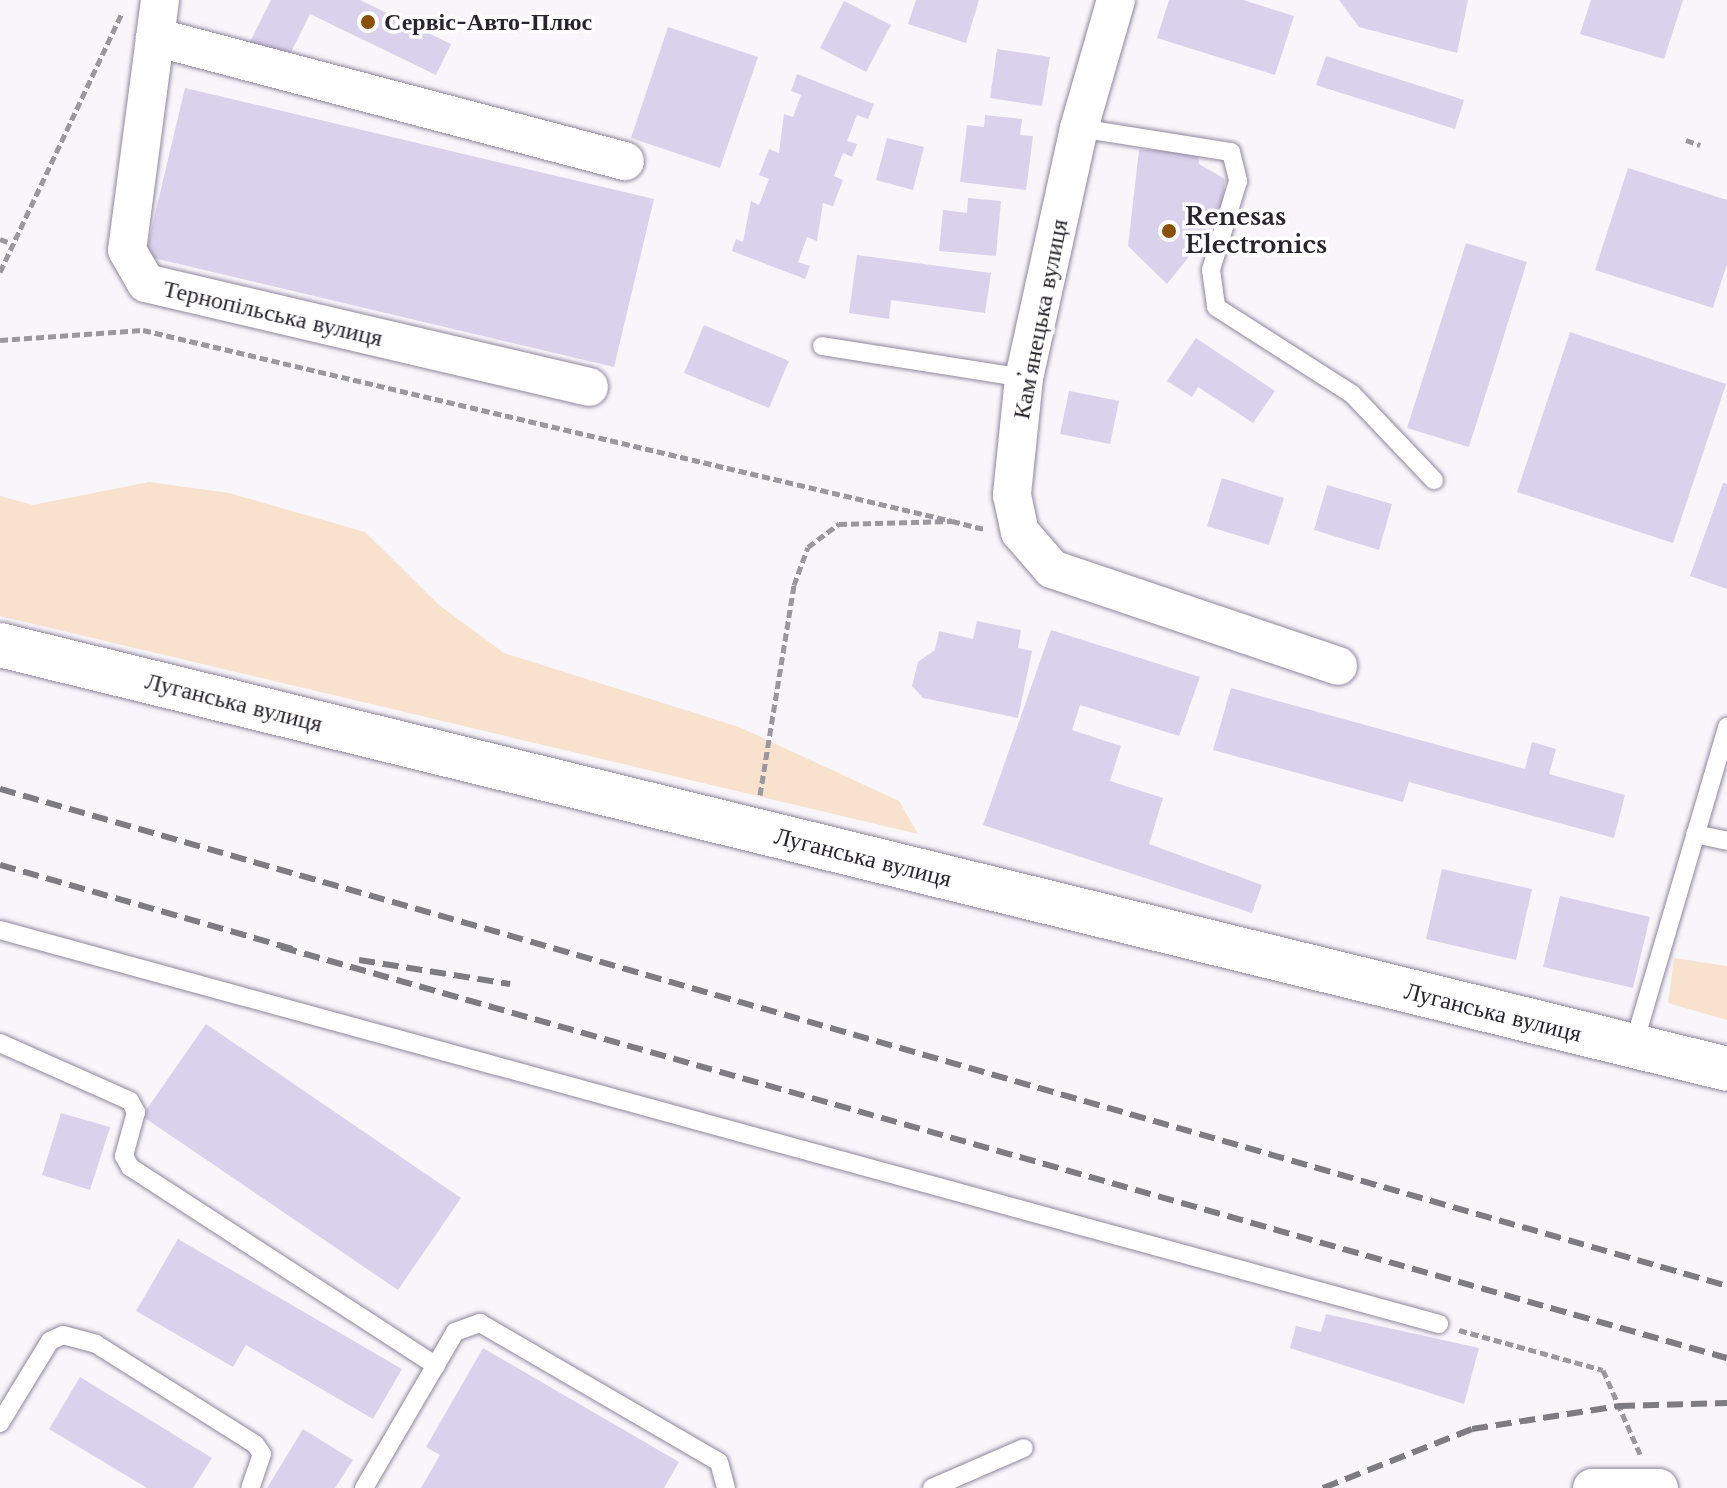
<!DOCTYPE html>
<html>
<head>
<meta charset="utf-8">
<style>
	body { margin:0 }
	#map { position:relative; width:1727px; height:1488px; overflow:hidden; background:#f8f6fb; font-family:"Libre Baskerville",serif }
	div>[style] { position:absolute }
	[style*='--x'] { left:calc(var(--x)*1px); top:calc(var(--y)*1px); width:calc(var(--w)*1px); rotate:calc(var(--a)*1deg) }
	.green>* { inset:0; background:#f8e1cd }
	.building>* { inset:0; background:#dad2ec }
	.path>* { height:5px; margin-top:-2.5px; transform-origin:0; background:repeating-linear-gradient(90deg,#9a979e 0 8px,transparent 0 12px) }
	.roads { filter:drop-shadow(0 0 2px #8e869e) drop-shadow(0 0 2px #8e869e) }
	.service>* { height:18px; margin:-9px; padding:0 9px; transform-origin:9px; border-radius:9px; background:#fff }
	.minor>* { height:38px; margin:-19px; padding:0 19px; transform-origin:19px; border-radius:19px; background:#fff }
	.secondary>* { height:44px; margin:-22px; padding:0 22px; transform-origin:22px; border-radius:22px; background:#fff }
	.rail>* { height:6px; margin-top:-3px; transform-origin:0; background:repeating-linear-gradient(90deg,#7e7c83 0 16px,transparent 0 24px) }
	.dots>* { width:22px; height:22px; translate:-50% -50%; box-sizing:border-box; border:4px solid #fff; border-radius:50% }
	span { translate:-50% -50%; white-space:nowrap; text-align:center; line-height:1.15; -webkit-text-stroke:7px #fff; paint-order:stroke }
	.poi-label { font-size:24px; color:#28252e; font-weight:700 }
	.left { translate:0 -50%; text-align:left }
	.street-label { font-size:24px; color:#28252e }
</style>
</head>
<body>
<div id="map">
	<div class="green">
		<div style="clip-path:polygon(149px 482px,229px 493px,365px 532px,439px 605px,504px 653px,739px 727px,899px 801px,918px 834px,0 616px,0 496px,33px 505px)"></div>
		<div style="clip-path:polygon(1674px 958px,1727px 966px,1727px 1020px,1668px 1003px)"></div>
	</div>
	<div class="building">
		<div style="clip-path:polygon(271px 0,360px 0,451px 44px,436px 75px,310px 14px,287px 60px,250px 42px)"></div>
		<div style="clip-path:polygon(916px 0,979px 0,966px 43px,908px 24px)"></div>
		<div style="clip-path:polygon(1169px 0,1243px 0,1294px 16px,1275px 75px,1157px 38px)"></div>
		<div style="clip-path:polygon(1339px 0,1468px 0,1457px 53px,1359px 27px)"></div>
		<div style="clip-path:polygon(1591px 0,1683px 0,1664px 59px,1580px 34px)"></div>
		<div style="clip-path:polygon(844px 1px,891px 25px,866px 72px,820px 48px)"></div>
		<div style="clip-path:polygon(668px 27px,758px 57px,720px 168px,631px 138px)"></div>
		<div style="clip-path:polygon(997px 49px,1050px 57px,1042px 106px,990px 98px)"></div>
		<div style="clip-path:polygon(1326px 56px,1464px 100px,1455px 129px,1316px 85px)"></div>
		<div style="clip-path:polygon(797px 74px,874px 104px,868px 119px,857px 115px,847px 141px,857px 144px,852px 157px,843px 153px,834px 176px,843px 180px,833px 206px,823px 203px,817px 241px,807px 237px,798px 262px,810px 266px,805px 279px,732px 251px,736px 239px,743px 242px,751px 201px,759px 205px,769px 179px,759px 175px,769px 149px,779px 153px,784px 114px,793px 117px,801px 95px,791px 91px)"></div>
		<div style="clip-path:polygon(185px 88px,654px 199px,614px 367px,145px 256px)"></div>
		<div style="clip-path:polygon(985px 115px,1022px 119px,1020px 135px,1033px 136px,1026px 190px,960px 182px,967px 125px,984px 127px)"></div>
		<div style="clip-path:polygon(887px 138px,924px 147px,913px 190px,876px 180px)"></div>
		<div style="clip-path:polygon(1139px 150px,1197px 150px,1199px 164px,1225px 179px,1221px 217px,1167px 284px,1128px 246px)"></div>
		<div style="clip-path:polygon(1628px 168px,1727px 200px,1727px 264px,1713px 308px,1595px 270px)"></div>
		<div style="clip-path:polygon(968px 198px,1001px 201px,996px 256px,939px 251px,943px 210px,967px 213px)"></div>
		<div style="clip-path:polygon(1466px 243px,1527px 262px,1469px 447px,1407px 428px)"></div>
		<div style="clip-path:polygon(857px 255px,991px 273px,985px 313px,891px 300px,889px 319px,849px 313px)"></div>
		<div style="clip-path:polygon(704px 325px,789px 361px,769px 408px,684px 373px)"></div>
		<div style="clip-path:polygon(1570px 332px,1726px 384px,1673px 543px,1517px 492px)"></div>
		<div style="clip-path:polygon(1196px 338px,1275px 391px,1253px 423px,1198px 387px,1192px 397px,1167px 381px)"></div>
		<div style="clip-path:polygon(1069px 391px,1119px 401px,1110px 444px,1060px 434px)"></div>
		<div style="clip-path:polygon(1222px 478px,1284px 498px,1269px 545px,1207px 526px)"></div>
		<div style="clip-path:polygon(1723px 483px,1727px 484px,1727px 589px,1690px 576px)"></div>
		<div style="clip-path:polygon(1327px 485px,1392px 504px,1379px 550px,1314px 530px)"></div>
		<div style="clip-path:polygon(977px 621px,1021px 630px,1018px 648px,1032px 651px,1018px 718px,923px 698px,912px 686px,918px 662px,935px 650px,939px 631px,973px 639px)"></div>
		<div style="clip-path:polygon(1051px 630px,1200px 677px,1179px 736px,1080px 705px,1072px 730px,1121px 746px,1110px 781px,1163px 798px,1149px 844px,1262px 885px,1252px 913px,983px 825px)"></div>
		<div style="clip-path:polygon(1231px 688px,1525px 769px,1532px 742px,1556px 749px,1549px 774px,1625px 795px,1614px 838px,1409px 782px,1403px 802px,1213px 750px)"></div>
		<div style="clip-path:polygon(1442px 869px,1532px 889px,1516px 960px,1426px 939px)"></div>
		<div style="clip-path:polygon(1560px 896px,1650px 917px,1633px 988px,1543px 967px)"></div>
		<div style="clip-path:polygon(206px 1024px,461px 1198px,398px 1290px,142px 1116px)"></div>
		<div style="clip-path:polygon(61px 1113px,110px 1127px,90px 1190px,42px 1175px)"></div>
		<div style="clip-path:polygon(178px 1239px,402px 1369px,373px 1419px,246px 1345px,233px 1367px,136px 1311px)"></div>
		<div style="clip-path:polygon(1326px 1314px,1479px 1348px,1464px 1404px,1290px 1348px,1296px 1326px,1321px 1332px)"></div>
		<div style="clip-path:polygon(483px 1348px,679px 1462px,664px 1488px,421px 1488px,440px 1455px,426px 1447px)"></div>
		<div style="clip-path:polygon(80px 1377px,212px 1458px,193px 1488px,147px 1488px,49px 1429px)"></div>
		<div style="clip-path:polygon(303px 1429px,353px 1460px,335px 1488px,267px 1488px)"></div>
	</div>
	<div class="path">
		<div style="--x:1686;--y:140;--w:15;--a:20"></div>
		<div style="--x:0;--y:239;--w:12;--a:20"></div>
		<div style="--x:0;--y:272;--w:286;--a:-64.8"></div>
		<div style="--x:0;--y:340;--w:143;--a:-4"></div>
		<div style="--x:143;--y:330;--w:831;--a:13.28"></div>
		<div style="--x:760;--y:795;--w:213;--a:-80.8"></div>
		<div style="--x:794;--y:585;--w:40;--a:-69.8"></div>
		<div style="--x:808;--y:547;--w:39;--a:-37"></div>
		<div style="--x:839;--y:524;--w:113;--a:-1.5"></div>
		<div style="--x:952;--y:521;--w:33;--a:14"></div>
		<div style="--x:1459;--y:1330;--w:149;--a:15.5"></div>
		<div style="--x:1603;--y:1370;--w:92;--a:66.2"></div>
	</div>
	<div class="roads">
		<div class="service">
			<div style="--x:1079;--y:128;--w:154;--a:9"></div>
			<div style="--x:1231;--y:152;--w:30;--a:76"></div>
			<div style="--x:1238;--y:181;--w:93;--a:106.9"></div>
			<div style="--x:1211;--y:270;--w:37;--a:82"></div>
			<div style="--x:1216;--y:307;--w:161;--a:32.6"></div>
			<div style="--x:1352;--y:394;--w:119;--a:46.4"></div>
			<div style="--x:822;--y:346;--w:205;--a:9"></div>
			<div style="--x:1695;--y:834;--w:33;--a:12"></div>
			<div style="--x:0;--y:930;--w:1492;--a:15.31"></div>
			<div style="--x:0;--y:1043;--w:142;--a:24"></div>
			<div style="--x:130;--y:1101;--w:13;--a:61"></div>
			<div style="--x:136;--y:1112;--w:46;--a:105.3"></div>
			<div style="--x:124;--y:1156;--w:13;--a:61"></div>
			<div style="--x:130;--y:1167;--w:365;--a:33"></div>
			<div style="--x:1633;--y:1047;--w:334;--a:-73.6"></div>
			<div style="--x:0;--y:1423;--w:96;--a:-58.6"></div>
			<div style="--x:50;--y:1341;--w:14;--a:-25"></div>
			<div style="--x:63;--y:1335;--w:34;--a:15"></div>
			<div style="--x:96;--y:1344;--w:188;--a:32.2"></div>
			<div style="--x:255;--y:1444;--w:12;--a:55"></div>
			<div style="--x:262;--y:1454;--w:36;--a:109"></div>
			<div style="--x:364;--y:1488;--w:181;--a:-59.7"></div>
			<div style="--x:455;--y:1332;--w:27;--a:-20"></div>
			<div style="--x:480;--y:1323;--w:276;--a:30.2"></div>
			<div style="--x:719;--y:1462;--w:27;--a:75"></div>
			<div style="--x:932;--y:1488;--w:100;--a:-23.5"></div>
		</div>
		<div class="minor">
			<div style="--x:160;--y:0;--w:252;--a:97.5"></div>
			<div style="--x:127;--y:250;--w:38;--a:60"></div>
			<div style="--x:146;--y:283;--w:455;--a:13.2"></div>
			<div style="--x:1116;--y:0;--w:133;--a:106.1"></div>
			<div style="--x:1079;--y:128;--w:256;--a:102.4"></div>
			<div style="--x:1024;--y:378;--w:118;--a:95.9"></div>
			<div style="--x:1012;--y:495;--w:38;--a:78"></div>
			<div style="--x:1020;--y:532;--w:49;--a:49.1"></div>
			<div style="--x:1052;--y:569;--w:302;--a:18.7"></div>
			<div style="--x:155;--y:37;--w:486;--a:14.8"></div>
			<div style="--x:1592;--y:1488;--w:67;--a:0"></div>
		</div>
		<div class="secondary">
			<div style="--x:0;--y:645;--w:1778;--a:13.79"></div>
		</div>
	</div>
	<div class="rail">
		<div style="--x:0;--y:789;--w:1797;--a:16.05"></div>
		<div style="--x:0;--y:865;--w:304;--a:16"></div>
		<div style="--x:281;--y:947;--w:1503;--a:15.87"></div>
		<div style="--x:359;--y:960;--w:153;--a:9"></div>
		<div style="--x:1323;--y:1488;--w:160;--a:-21.6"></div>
		<div style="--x:1472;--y:1429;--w:149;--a:-8.9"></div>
		<div style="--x:1619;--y:1406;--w:108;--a:-1.6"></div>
	</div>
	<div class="dots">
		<div style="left:368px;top:22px;background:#8a4f08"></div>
		<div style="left:1169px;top:231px;background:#8a4f08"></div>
	</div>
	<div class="poi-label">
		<span class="left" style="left:384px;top:22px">Сервіс-Авто-Плюс</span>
		<span class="left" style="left:1185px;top:231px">Renesas<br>Electronics</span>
	</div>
	<div class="street-label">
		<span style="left:273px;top:313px;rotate:13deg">Тернопільська вулиця</span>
		<span style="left:1040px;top:319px;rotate:-79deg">Камʼянецька вулиця</span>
		<span style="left:234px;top:702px;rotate:14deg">Луганська вулиця</span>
		<span style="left:863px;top:857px;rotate:14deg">Луганська вулиця</span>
		<span style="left:1493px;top:1012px;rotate:14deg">Луганська вулиця</span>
	</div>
</div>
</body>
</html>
